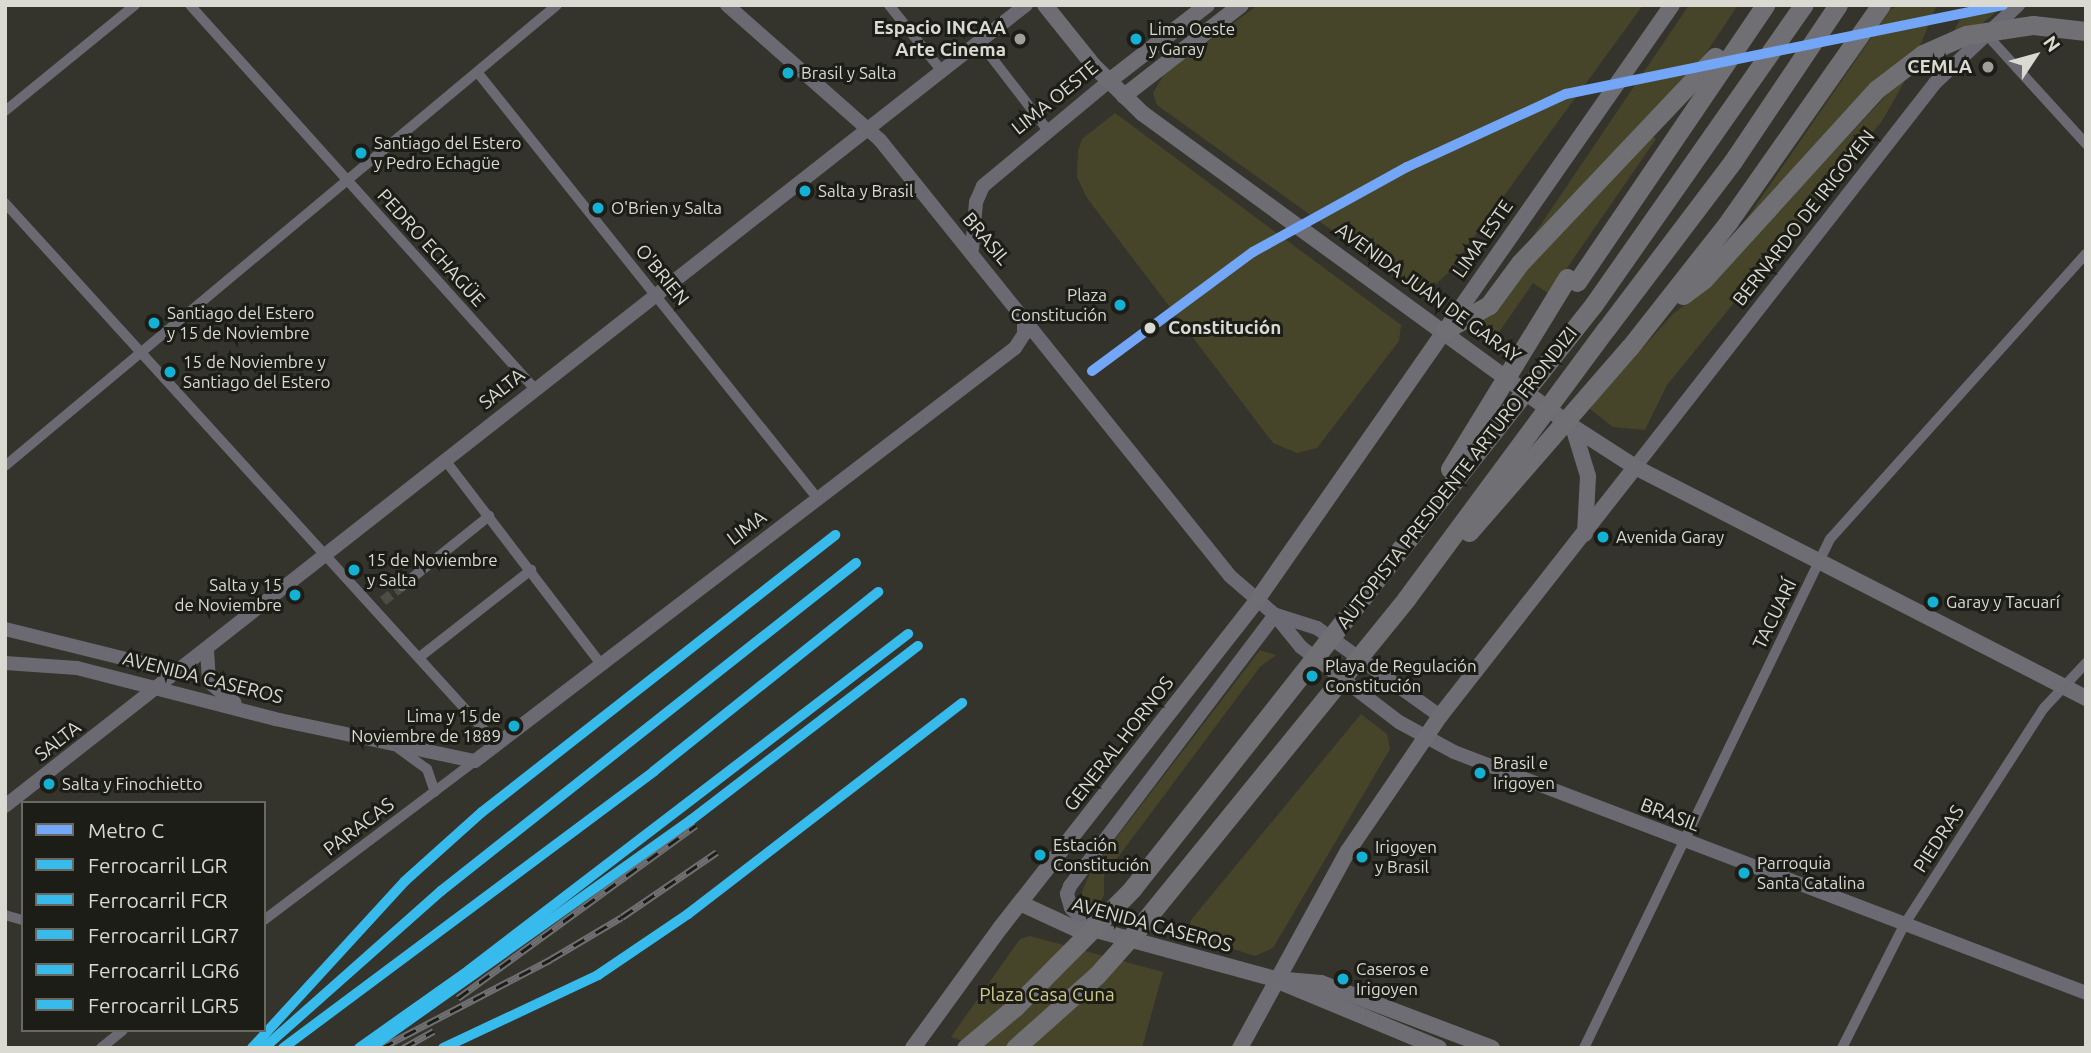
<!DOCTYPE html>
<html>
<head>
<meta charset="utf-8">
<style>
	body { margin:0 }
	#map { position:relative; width:2091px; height:1053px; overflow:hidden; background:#34332c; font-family:Ubuntu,sans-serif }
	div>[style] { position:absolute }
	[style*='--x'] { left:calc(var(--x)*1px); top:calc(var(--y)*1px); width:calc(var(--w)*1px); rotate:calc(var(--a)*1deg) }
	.green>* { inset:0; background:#474529 }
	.minor-tunnel>* { height:10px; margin-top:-5px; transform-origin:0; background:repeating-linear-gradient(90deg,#4d4c45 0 10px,transparent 0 15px) }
	.minor>* { height:10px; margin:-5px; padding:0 5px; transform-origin:5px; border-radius:5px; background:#6b6a72 }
	.tertiary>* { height:14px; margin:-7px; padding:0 7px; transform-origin:7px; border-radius:7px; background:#6b6a72 }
	.secondary>* { height:16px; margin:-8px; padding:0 8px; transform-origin:8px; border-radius:8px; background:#6e6d73 }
	.motorway>* { height:19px; margin:-9.5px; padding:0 9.5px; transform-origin:9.5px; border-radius:9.5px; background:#706f73 }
	.rail>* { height:7px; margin-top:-3.5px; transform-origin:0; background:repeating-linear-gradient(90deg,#1d1d17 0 13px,#706f72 0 26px); box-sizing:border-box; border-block:2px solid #706f72 }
	.motorway-bridge>* { height:19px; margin:-9.5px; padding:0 9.5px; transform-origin:9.5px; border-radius:9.5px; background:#706f73 }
	.rail-1>* { height:10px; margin:-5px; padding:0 5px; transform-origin:5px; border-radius:5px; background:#37bbed }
	.rail-2>* { height:10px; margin:-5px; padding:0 5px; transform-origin:5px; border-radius:5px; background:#37bbed }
	.rail-3>* { height:10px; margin:-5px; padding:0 5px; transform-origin:5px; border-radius:5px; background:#37bbed }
	.rail-4>* { height:10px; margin:-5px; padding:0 5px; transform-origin:5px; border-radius:5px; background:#37bbed }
	.rail-5>* { height:10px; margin:-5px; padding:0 5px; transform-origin:5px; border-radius:5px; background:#37bbed }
	.metro-1>* { height:10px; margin:-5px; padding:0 5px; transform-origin:5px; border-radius:5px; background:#73a6f6 }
	.dots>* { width:19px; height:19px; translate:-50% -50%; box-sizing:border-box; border:4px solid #1d1d17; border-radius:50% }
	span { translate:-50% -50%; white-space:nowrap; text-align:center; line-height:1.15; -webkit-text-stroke:6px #1d1d17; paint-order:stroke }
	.bus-label { font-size:17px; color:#dbdad2 }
	.left { translate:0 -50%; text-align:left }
	.right { translate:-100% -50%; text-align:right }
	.poi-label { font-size:19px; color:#dbdad2; font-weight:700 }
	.street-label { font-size:19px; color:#dbdad2 }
	.stop-label { font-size:19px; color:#dbdad2; font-weight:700 }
	.park-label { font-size:19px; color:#cfca87 }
	.frame { position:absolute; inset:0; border:7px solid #dbdad2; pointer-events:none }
	.legend { position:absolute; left:21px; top:801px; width:245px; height:231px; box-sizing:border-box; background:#1d1d17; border:2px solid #696962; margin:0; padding:9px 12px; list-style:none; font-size:21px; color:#dbdad2 }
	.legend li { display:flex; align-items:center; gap:14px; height:35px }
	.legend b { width:35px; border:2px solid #696962 }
	.north { position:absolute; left:2000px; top:21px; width:70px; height:70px; -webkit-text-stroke:5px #1d1d17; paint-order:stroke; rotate:54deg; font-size:19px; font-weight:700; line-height:28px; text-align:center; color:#dbdad2 }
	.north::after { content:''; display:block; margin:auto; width:24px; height:32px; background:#dbdad2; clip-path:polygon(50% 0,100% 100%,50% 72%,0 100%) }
</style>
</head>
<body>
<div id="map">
	<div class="green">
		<div style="clip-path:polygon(1258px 5px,1643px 5px,1447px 274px,1429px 290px,1411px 287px,1157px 105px,1153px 93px,1165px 73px)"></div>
		<div style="clip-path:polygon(1689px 5px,1738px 5px,1686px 83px,1521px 254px)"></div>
		<div style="clip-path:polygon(1901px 5px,1937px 5px,1906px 79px,1882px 121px,1667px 385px,1645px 430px,1613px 427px,1589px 408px,1673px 314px,1709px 286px,1893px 88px,1730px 243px,1891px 9px)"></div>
		<div style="clip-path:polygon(2005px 5px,1979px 26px,1931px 70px,1968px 6px)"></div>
		<div style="clip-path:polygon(1115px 113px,1401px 325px,1399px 341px,1317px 448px,1297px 453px,1273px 443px,1087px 198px,1077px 177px,1078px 151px,1082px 139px)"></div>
		<div style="clip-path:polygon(1652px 136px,1656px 139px,1549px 294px,1533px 283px,1497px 335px,1481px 325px,1485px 314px)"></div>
		<div style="clip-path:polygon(1260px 650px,1276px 655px,1260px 667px,1104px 876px,1104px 895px,1094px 914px,1088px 910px,1080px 896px,1091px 871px)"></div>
		<div style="clip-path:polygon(1361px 714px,1387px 734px,1390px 749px,1273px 948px,1255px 956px,1187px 934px,1191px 920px)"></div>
		<div style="clip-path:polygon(1030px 936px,1163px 972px,1142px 1048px,983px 1048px,951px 1037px,1020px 939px)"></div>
	</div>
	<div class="minor-tunnel">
		<div style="--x:383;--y:601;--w:24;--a:-38"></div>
	</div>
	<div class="minor">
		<div style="--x:190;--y:5;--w:515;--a:48.07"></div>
		<div style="--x:889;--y:5;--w:83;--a:51.3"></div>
		<div style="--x:1986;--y:34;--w:149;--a:47.7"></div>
		<div style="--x:979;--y:41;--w:115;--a:52.4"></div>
		<div style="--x:478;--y:73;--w:545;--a:51.41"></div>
		<div style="--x:5;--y:111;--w:168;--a:-39.2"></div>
		<div style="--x:5;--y:203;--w:731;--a:47.72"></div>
		<div style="--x:445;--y:460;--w:257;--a:52.6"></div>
		<div style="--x:5;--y:466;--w:719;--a:-39.87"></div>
		<div style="--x:402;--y:586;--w:112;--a:-38.8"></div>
		<div style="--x:421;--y:656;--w:140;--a:-38"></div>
		<div style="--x:398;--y:748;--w:36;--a:36"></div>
		<div style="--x:427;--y:769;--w:24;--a:71"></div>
		<div style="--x:5;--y:915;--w:19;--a:16"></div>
		<div style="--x:264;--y:920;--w:264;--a:-37"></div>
		<div style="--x:101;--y:1048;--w:28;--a:-39"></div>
		<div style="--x:1584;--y:1048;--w:565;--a:-64.21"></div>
		<div style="--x:1830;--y:539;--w:383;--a:-48.1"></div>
		<div style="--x:1842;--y:1048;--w:138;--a:-63.2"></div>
		<div style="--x:1904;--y:925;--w:258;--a:-57.2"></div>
		<div style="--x:2044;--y:708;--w:62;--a:-47"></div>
	</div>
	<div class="tertiary">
		<div style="--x:727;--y:5;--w:204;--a:41.4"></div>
		<div style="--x:880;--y:140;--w:559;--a:51.24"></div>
		<div style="--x:1230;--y:576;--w:60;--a:40.9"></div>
		<div style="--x:1275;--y:615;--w:41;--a:50.9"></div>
		<div style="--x:1301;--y:647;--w:123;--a:37.4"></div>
		<div style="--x:1399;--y:722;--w:63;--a:28.6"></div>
		<div style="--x:1454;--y:752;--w:676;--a:20.87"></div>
		<div style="--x:972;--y:249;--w:47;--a:-85.1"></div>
		<div style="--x:976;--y:202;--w:17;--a:-66"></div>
		<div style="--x:983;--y:186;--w:164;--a:-39.8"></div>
		<div style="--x:1635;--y:467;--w:487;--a:-52"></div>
		<div style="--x:1935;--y:83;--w:114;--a:-43.2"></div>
		<div style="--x:1276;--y:615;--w:43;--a:17.6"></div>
		<div style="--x:1317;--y:628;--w:151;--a:35.6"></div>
		<div style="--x:5;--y:629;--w:179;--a:13.9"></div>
		<div style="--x:207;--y:651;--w:31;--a:86"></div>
		<div style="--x:209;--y:682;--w:33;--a:39"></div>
		<div style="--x:5;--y:663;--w:72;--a:4"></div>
		<div style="--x:77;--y:668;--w:204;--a:14.4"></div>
		<div style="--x:275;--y:719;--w:204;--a:11.9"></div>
		<div style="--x:475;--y:761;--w:680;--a:-37.41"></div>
		<div style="--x:1015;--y:348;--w:17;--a:-57"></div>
		<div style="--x:1024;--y:334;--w:18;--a:-90"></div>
		<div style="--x:5;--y:806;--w:1298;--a:-38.12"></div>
		<div style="--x:1096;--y:930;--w:33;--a:-139"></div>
		<div style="--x:1071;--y:908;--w:15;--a:-106"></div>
		<div style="--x:1067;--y:894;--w:9;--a:-69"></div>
		<div style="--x:1070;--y:886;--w:340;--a:-52.9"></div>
	</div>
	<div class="secondary">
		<div style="--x:1045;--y:5;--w:77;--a:51.3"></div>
		<div style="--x:1093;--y:65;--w:69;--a:44.4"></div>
		<div style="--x:1142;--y:113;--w:533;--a:36.07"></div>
		<div style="--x:1573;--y:427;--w:74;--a:32.8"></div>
		<div style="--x:1635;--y:467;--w:507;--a:27.12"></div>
		<div style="--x:1109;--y:81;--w:124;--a:-37.8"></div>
		<div style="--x:1124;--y:96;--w:148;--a:-37.9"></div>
		<div style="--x:1573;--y:427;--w:51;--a:73"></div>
		<div style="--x:1588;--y:476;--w:58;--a:93"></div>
		<div style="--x:1022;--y:904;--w:62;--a:24.9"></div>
		<div style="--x:1078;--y:930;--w:18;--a:0"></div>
		<div style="--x:1096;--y:930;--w:186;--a:15.3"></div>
		<div style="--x:1275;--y:979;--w:46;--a:5"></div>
		<div style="--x:1321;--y:983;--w:183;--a:20.8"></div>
		<div style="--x:1283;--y:983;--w:169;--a:22.6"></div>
		<div style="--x:913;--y:1048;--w:150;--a:-54"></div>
		<div style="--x:1001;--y:927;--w:415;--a:-51.9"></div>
		<div style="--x:1257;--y:600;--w:725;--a:-55.11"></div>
		<div style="--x:1240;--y:1048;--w:225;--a:-61.3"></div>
		<div style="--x:1348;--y:851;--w:163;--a:-55.7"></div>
		<div style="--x:1440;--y:716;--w:316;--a:-51.9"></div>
	</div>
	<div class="motorway">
		<div style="--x:1577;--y:282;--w:335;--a:-55.8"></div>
		<div style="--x:1683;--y:295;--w:26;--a:-37"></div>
		<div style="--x:1704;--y:279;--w:257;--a:-47.7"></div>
		<div style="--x:1594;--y:304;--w:365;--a:-55"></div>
		<div style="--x:1606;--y:329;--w:211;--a:-52.9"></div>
		<div style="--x:1733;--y:161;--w:188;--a:-56.1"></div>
		<div style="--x:1445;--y:330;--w:51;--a:-29.6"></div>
		<div style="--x:1489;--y:305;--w:52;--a:-53.6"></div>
		<div style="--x:1520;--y:263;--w:284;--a:-46.6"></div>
		<div style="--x:1630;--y:347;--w:160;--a:-51.8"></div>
		<div style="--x:1729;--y:221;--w:264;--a:-54.9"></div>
	</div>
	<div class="rail">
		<div style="--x:458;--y:998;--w:294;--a:-36"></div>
		<div style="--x:381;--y:1048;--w:192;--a:-27.6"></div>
		<div style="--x:551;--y:959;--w:82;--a:-30.6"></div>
		<div style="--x:622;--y:917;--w:115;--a:-34.4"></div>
		<div style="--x:403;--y:1048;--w:35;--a:-29"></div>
	</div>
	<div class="motorway-bridge">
		<div style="--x:1877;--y:89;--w:58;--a:-37.3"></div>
		<div style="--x:1923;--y:54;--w:47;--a:-23.8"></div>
		<div style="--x:1966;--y:35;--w:68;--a:-8.5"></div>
		<div style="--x:2033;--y:25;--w:53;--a:6.5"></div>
		<div style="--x:1450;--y:469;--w:224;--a:-58.5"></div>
		<div style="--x:1469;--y:532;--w:245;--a:-49"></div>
		<div style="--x:966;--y:1048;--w:64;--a:-39.9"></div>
		<div style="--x:1015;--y:1007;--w:166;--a:-45.2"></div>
		<div style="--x:1132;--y:889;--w:745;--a:-51.7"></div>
		<div style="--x:1015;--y:1048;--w:110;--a:-41.7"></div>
		<div style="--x:1097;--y:975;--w:62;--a:-48.3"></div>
		<div style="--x:1138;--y:929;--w:425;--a:-50.9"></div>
		<div style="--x:1406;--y:599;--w:336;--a:-53.5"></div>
	</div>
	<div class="rail-1">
		<div style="--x:283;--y:1048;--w:463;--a:-36.7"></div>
		<div style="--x:654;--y:771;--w:287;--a:-38.6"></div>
		<div style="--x:370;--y:1048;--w:394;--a:-35.4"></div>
		<div style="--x:691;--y:820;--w:286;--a:-37.5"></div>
	</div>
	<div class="rail-2">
		<div style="--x:443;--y:1048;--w:171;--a:-25.2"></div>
		<div style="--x:598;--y:975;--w:109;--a:-34.1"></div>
		<div style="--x:688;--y:914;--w:346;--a:-37.6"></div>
	</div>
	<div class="rail-3">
		<div style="--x:252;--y:1048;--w:226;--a:-47.5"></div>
		<div style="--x:405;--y:881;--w:103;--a:-41.9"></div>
		<div style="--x:482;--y:812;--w:449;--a:-38.1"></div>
	</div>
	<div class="rail-4">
		<div style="--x:264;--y:1048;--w:237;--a:-41.6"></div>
		<div style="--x:441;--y:891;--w:529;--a:-38.32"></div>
	</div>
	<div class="rail-5">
		<div style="--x:359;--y:1048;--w:135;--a:-35.3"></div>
		<div style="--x:469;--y:970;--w:553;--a:-37.43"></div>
	</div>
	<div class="metro-1">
		<div style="--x:1092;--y:371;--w:200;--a:-36.5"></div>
		<div style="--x:1253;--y:252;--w:176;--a:-28.9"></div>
		<div style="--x:1407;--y:167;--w:175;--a:-24.7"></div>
		<div style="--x:1566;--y:94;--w:446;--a:-11.5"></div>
	</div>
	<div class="dots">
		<div style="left:1020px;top:39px;background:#a1a098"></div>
		<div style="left:1136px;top:39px;background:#13b2d5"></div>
		<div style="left:1988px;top:67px;background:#a1a098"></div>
		<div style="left:788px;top:73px;background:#13b2d5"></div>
		<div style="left:361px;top:153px;background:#13b2d5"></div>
		<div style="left:805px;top:191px;background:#13b2d5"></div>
		<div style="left:598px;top:208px;background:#13b2d5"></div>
		<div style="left:1120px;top:305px;background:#13b2d5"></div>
		<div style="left:154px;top:323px;background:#13b2d5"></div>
		<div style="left:1150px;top:328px;background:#dbdad2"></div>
		<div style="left:170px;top:372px;background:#13b2d5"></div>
		<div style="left:1603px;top:537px;background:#13b2d5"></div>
		<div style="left:354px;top:570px;background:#13b2d5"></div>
		<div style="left:295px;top:595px;background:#13b2d5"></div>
		<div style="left:1933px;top:602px;background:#13b2d5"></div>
		<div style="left:1312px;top:676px;background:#13b2d5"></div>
		<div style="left:514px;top:726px;background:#13b2d5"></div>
		<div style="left:1480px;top:773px;background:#13b2d5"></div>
		<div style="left:49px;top:784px;background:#13b2d5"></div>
		<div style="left:1040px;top:855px;background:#13b2d5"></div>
		<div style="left:1362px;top:857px;background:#13b2d5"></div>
		<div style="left:1744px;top:873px;background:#13b2d5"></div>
		<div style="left:1343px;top:979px;background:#13b2d5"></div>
	</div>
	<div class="bus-label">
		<span class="left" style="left:1149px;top:39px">Lima Oeste<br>y Garay</span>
		<span class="left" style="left:801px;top:73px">Brasil y Salta</span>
		<span class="left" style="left:374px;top:153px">Santiago del Estero<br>y Pedro Echagüe</span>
		<span class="left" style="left:818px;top:191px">Salta y Brasil</span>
		<span class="left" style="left:611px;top:208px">O'Brien y Salta</span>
		<span class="right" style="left:1107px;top:305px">Plaza<br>Constitución</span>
		<span class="left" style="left:167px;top:323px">Santiago del Estero<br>y 15 de Noviembre</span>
		<span class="left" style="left:183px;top:372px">15 de Noviembre y<br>Santiago del Estero</span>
		<span class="left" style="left:1616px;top:537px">Avenida Garay</span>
		<span class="left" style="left:367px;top:570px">15 de Noviembre<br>y Salta</span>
		<span class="right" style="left:282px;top:595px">Salta y 15<br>de Noviembre</span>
		<span class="left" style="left:1946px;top:602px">Garay y Tacuarí</span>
		<span class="left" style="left:1325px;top:676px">Playa de Regulación<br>Constitución</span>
		<span class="right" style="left:501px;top:726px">Lima y 15 de<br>Noviembre de 1889</span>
		<span class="left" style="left:1493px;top:773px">Brasil e<br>Irigoyen</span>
		<span class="left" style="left:62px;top:784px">Salta y Finochietto</span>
		<span class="left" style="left:1053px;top:855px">Estación<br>Constitución</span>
		<span class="left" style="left:1375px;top:857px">Irigoyen<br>y Brasil</span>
		<span class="left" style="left:1757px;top:873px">Parroquia<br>Santa Catalina</span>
		<span class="left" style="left:1356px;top:979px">Caseros e<br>Irigoyen</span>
	</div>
	<div class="poi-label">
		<span class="right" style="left:1006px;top:39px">Espacio INCAA<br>Arte Cinema</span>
		<span class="right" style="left:1972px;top:67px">CEMLA</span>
	</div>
	<div class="street-label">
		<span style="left:1055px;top:98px;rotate:-39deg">LIMA OESTE</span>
		<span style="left:1804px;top:218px;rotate:-52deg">BERNARDO DE IRIGOYEN</span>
		<span style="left:986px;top:239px;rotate:50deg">BRASIL</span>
		<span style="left:1483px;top:239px;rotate:-55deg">LIMA ESTE</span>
		<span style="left:431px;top:248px;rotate:48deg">PEDRO ECHAGÜE</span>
		<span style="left:662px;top:275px;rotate:51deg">O'BRIEN</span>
		<span style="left:1428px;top:293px;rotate:36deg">AVENIDA JUAN DE GARAY</span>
		<span style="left:502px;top:389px;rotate:-39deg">SALTA</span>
		<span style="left:1457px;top:478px;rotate:-52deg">AUTOPISTA PRESIDENTE ARTURO FRONDIZI</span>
		<span style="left:747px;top:528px;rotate:-37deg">LIMA</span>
		<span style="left:1775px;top:614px;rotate:-64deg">TACUARÍ</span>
		<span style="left:203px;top:678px;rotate:14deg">AVENIDA CASEROS</span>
		<span style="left:58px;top:741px;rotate:-38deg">SALTA</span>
		<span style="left:1119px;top:744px;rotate:-52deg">GENERAL HORNOS</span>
		<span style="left:1670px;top:815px;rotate:21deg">BRASIL</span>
		<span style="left:359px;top:827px;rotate:-37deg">PARACAS</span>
		<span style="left:1939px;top:839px;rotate:-57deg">PIEDRAS</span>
		<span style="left:1152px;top:925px;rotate:15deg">AVENIDA CASEROS</span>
	</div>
	<div class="stop-label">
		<span class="left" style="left:1168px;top:328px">Constitución</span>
	</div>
	<div class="park-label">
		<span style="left:1047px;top:995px">Plaza Casa Cuna</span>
	</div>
	<div class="frame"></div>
	<ul class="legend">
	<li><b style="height:9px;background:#73a6f6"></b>Metro C</li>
	<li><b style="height:9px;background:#37bbed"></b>Ferrocarril LGR</li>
	<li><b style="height:9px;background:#37bbed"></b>Ferrocarril FCR</li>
	<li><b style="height:9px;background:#37bbed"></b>Ferrocarril LGR7</li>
	<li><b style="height:9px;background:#37bbed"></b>Ferrocarril LGR6</li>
	<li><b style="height:9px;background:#37bbed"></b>Ferrocarril LGR5</li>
	</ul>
	<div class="north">N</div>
</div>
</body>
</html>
